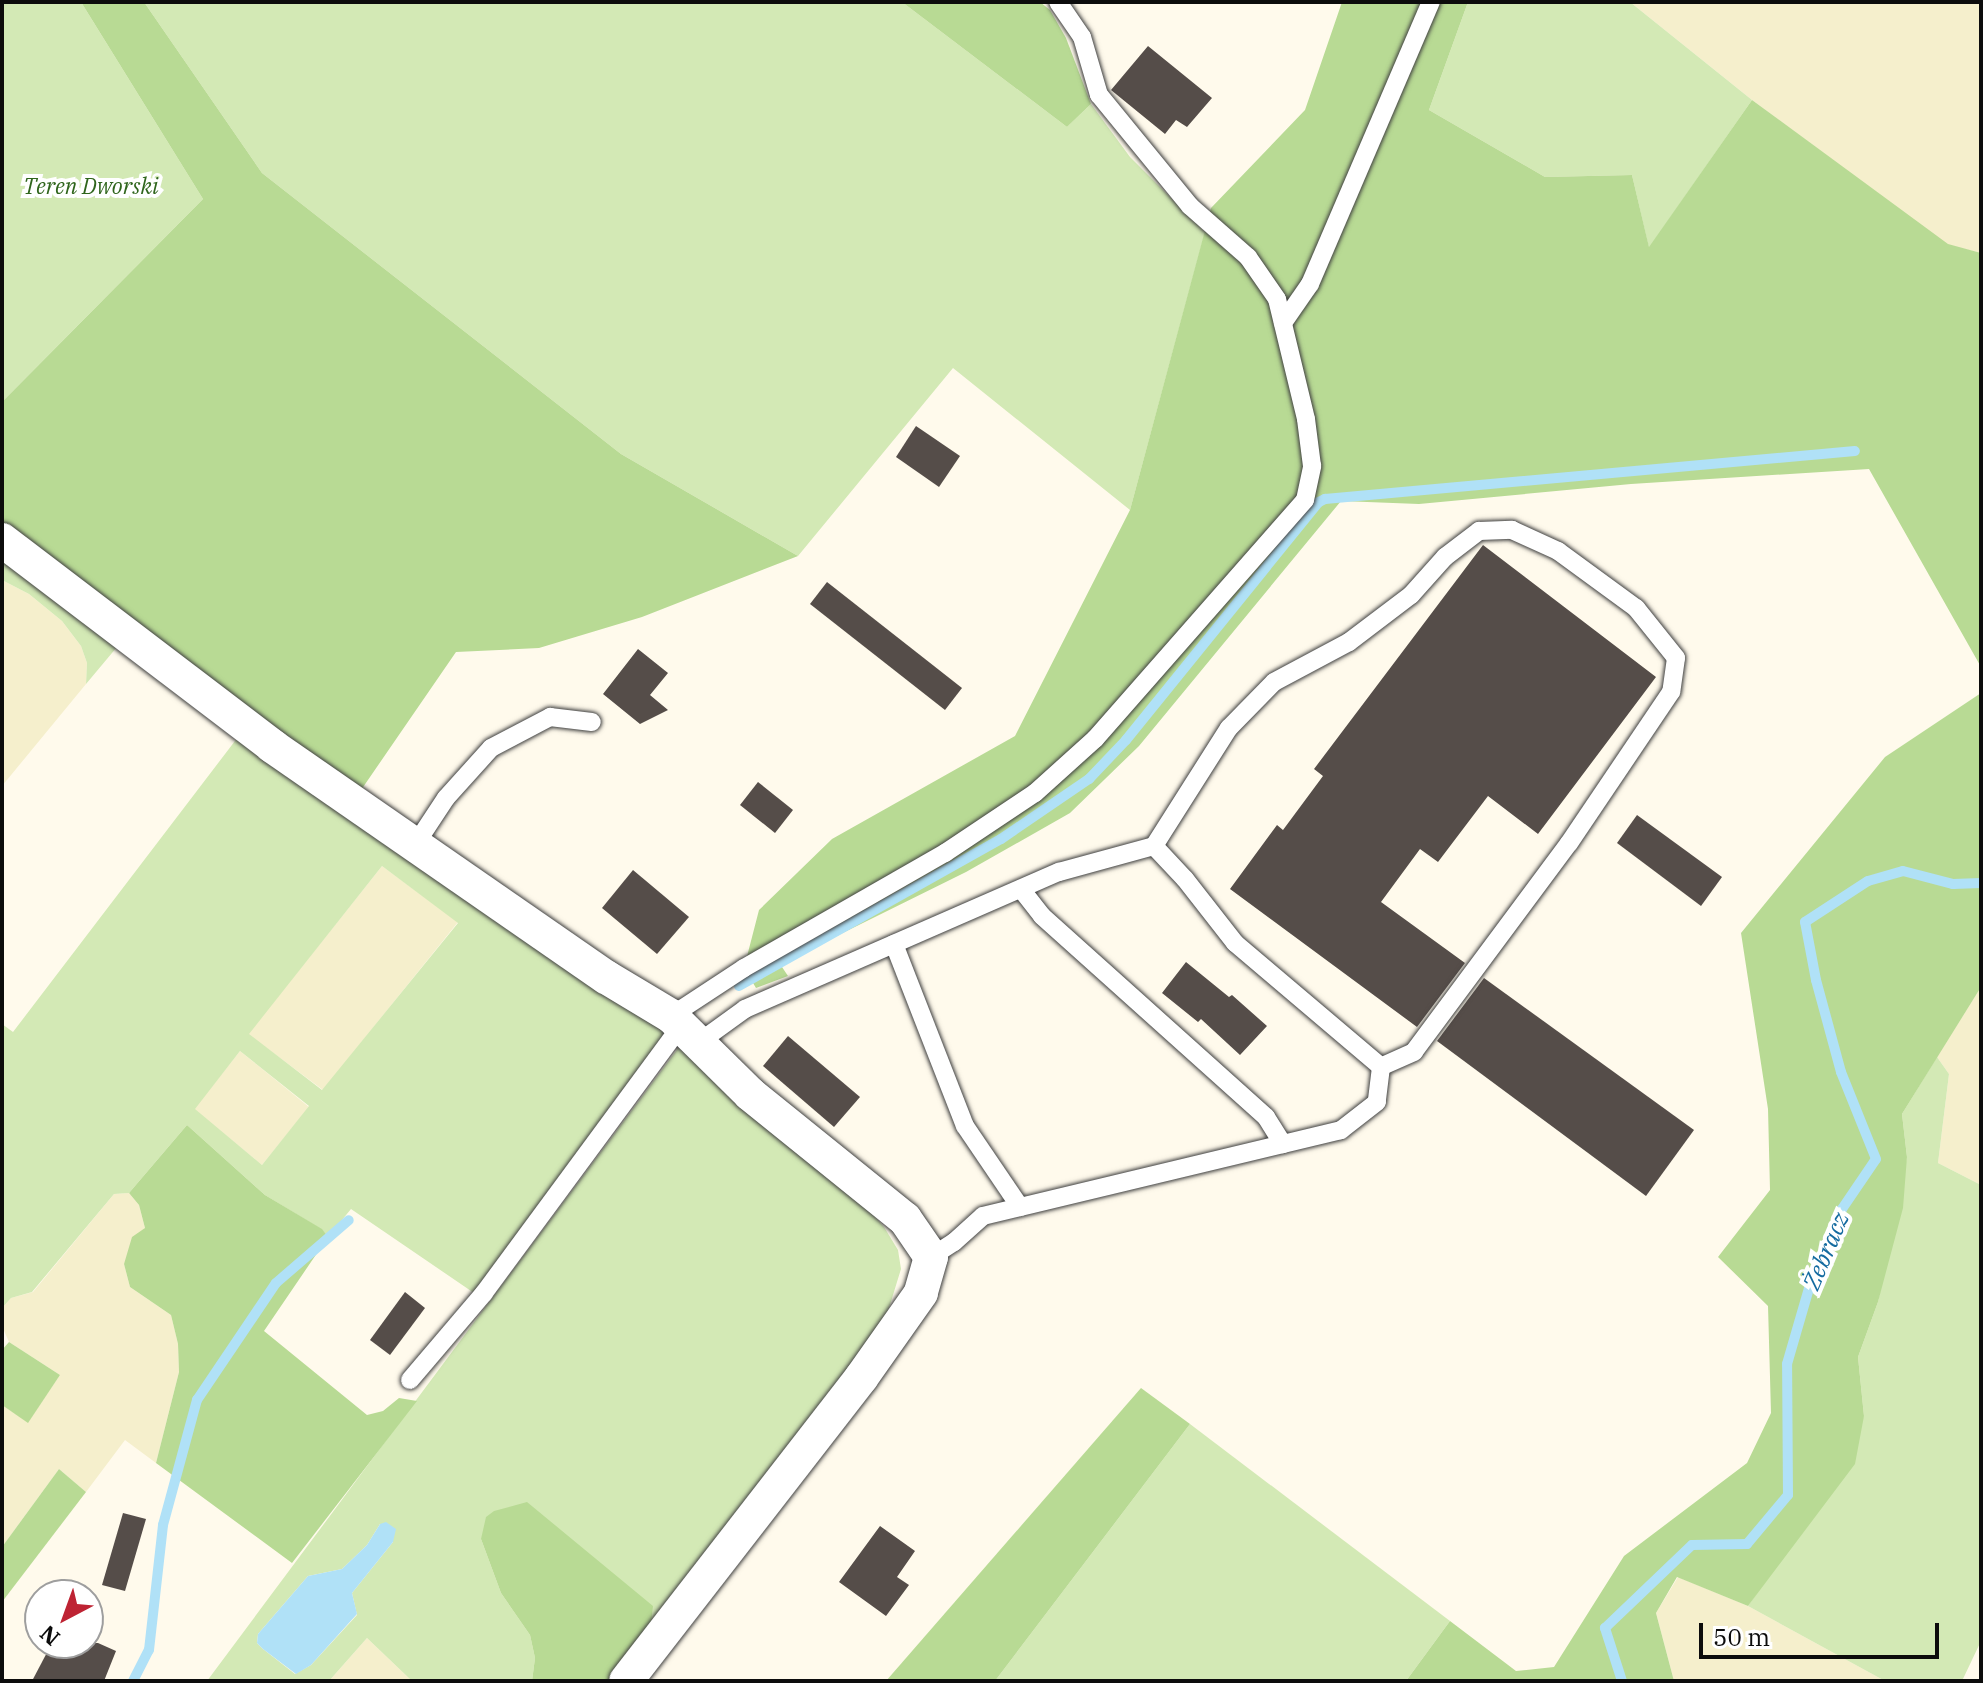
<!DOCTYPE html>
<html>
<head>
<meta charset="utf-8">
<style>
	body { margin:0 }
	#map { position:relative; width:1983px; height:1683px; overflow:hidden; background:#fffaec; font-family:"IBM Plex Serif",serif }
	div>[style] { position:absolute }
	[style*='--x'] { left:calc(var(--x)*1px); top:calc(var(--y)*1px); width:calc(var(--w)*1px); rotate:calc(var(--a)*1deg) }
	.farmland>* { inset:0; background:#f5efcc }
	.green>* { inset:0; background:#d3e9b5 }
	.forest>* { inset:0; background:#b8da94 }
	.water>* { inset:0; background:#b0e1f7 }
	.stream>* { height:10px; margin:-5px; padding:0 5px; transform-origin:5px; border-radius:5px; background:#b0e1f7 }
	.building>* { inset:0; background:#554d49 }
	.roads { filter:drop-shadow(0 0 2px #3f3f3f) drop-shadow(0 0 2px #3f3f3f) }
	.lane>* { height:18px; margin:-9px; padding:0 9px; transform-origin:9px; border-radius:9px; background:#fff }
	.street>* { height:34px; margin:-17px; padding:0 17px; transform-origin:17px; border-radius:17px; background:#fff }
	span { translate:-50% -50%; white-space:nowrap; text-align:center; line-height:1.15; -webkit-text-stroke:8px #fff; paint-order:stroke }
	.park-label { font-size:22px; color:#2f651c; font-style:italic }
	.water-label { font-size:24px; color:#146ba0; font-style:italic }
	.frame { position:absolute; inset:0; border:4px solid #0c0c0c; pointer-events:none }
	.north { position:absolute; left:24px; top:1579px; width:80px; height:80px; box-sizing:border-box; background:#fff; border:2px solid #9e9e9e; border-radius:50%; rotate:221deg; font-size:22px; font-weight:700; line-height:32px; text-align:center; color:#0c0c0c }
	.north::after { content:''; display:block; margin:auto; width:28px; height:36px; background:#be2333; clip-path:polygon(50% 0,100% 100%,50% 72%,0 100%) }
	.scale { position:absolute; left:1699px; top:1623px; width:240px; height:36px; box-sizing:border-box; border:4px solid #0c0c0c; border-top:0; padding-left:10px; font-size:24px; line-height:28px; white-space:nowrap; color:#0c0c0c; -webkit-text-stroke:6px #fff; paint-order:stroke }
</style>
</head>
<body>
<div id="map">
	<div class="farmland">
		<div style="clip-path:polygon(1630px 2px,1981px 2px,1981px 253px,1948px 245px,1752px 100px)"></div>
		<div style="clip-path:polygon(2px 580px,29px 594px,62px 621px,81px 646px,87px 663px,86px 684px,2px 786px)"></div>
		<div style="clip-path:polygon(382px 866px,458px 922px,323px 1090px,248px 1034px)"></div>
		<div style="clip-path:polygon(1981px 987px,1981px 1185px,1938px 1163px,1949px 1074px,1937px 1057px)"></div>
		<div style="clip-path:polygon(240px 1051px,309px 1107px,262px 1165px,194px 1109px)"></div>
		<div style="clip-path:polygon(129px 1193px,139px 1205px,145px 1228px,124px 1264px,130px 1287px,171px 1315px,178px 1344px,179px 1372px,156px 1463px,125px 1440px,86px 1492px,59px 1469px,2px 1547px,2px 1405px,28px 1422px,60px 1375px,9px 1342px,2px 1326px,2px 1308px,11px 1298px,33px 1292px,114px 1194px)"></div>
		<div style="clip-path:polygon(1678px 1577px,1748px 1606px,1885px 1681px,1674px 1681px,1656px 1613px)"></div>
		<div style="clip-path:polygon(367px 1638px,412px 1681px,329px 1681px)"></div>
	</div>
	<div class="green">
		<div style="clip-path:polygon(2px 2px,81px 2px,203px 199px,2px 402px)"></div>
		<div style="clip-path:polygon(144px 2px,902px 2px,1067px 127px,1091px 104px,1130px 157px,1205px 232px,1130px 510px,953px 368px,798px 556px,621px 454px,262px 173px)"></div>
		<div style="clip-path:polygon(1468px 2px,1630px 2px,1752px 100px,1649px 248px,1632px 175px,1545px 177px,1429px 110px)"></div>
		<div style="clip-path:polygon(2px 559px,117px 647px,86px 684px,87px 663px,81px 646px,62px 621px,29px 594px,2px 580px)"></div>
		<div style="clip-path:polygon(evenodd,238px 737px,666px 1031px,474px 1293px,351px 1209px,328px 1237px,321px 1229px,265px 1195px,187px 1125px,129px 1193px,114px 1194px,32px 1292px,11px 1298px,2px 1308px,2px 1024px,13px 1032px,238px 737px,382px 866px,458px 923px,322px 1090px,249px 1034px,382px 866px,238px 737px,240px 1051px,309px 1106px,262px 1165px,195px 1109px,240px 1051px)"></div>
		<div style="clip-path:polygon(evenodd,682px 1043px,854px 1193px,884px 1227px,898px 1250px,901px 1269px,881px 1334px,650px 1631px,481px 1539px,501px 1593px,530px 1635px,535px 1658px,532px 1681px,412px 1681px,367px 1638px,329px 1681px,207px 1681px,682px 1043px,380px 1524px,393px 1542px,352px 1593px,357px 1615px,311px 1665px,295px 1674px,263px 1649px,257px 1643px,258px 1634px,308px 1576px,342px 1569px,367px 1545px,380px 1524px)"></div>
		<div style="clip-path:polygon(1937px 1057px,1949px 1074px,1938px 1163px,1981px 1185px,1981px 1641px,1962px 1681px,1885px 1681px,1748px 1606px,1780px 1560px,1864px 1416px,1858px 1357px,1878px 1302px,1907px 1157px,1902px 1114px)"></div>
		<div style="clip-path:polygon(1190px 1424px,1450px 1621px,1406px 1681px,995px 1681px)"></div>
	</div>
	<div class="forest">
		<div style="clip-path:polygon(81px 2px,144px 2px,262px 173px,621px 454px,798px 556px,642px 617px,539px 648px,456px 652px,359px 793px,2px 522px,2px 402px,203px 199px)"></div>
		<div style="clip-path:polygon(902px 2px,1040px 2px,1050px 10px,1066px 38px,1091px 104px,1067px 127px)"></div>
		<div style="clip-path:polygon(1342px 2px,1468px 2px,1429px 110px,1545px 177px,1632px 175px,1649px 247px,1752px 100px,1948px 244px,1981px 253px,1981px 667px,1869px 469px,1631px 484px,1419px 504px,1341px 501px,1139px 746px,1070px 813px,966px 872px,780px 964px,788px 976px,756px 988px,744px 968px,759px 910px,832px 839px,1015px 736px,1130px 510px,1211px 208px,1305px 110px)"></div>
		<div style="clip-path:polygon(1981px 693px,1981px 987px,1902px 1114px,1907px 1157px,1903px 1208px,1878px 1302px,1858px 1357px,1864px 1416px,1855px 1464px,1748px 1606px,1677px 1577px,1656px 1613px,1674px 1681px,1406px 1681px,1450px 1621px,1516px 1671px,1554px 1667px,1624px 1556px,1747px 1463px,1771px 1413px,1768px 1306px,1718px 1257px,1770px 1190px,1768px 1109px,1741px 933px,1885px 757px)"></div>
		<div style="clip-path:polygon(187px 1125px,265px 1195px,322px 1229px,328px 1237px,264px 1331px,367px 1415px,383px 1411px,399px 1398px,417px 1401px,292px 1563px,156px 1463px,179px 1372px,178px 1344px,171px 1315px,130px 1287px,124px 1264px,132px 1237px,145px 1228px,139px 1205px,129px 1193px)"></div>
		<div style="clip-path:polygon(9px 1342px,60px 1375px,28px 1423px,2px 1405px,2px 1350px)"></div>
		<div style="clip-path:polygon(1141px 1388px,1190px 1424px,995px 1681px,886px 1681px)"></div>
		<div style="clip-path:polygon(59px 1469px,86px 1492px,2px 1602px,2px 1547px)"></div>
		<div style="clip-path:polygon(527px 1502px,653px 1606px,650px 1631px,611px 1681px,532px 1681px,535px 1658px,530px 1635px,501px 1593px,481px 1539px,486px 1517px,494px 1511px)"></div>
	</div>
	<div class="water">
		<div style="clip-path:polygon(386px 1522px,396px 1529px,393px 1542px,352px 1593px,357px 1614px,311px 1665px,296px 1674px,263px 1649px,257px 1643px,258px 1634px,308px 1576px,342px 1569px,367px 1545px,380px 1524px)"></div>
	</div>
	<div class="stream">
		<div style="--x:739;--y:986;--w:300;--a:-29.3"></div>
		<div style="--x:1001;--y:839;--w:107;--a:-34.3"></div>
		<div style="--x:1089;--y:779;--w:54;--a:-46.5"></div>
		<div style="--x:1126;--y:740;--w:306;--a:-51"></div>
		<div style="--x:1319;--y:502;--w:7;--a:-27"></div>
		<div style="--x:1325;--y:499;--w:532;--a:-5.17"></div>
		<div style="--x:133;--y:1681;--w:35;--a:-63"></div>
		<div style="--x:149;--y:1650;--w:126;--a:-83.6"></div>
		<div style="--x:163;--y:1525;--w:130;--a:-74.8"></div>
		<div style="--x:197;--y:1400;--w:141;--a:-56"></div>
		<div style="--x:276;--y:1283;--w:96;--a:-40.8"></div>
		<div style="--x:1622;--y:1681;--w:56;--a:-107.8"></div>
		<div style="--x:1605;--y:1628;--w:120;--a:-43.7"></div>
		<div style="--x:1692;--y:1545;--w:55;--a:-1"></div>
		<div style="--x:1747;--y:1544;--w:64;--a:-50.1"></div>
		<div style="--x:1788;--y:1495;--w:131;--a:-90.4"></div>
		<div style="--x:1787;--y:1364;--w:82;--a:-73.8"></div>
		<div style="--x:1810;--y:1285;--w:82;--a:-67.2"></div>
		<div style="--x:1842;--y:1209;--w:60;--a:-55.8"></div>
		<div style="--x:1876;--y:1159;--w:94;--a:-111.9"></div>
		<div style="--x:1841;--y:1072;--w:95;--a:-105.2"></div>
		<div style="--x:1816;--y:980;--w:59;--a:-100.7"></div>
		<div style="--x:1805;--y:922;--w:75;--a:-33.1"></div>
		<div style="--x:1868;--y:881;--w:36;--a:-16"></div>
		<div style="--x:1903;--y:871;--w:52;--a:14.6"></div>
		<div style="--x:1953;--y:884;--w:28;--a:-2"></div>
	</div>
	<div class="building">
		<div style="clip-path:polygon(1148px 46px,1212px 98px,1187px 127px,1176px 120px,1165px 134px,1111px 90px)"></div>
		<div style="clip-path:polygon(916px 426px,960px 456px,939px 487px,896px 457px)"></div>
		<div style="clip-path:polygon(1483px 545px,1656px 677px,1538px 834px,1488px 796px,1438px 862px,1420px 849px,1381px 902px,1465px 963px,1417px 1027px,1230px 889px,1277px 825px,1283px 830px,1323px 776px,1314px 769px)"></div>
		<div style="clip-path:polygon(827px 582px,962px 688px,945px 710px,810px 604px)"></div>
		<div style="clip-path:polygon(638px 649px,668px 673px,650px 695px,668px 710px,640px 724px,603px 694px)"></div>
		<div style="clip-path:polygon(758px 782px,793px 810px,775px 833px,740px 805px)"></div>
		<div style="clip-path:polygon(1637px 815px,1722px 877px,1701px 906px,1617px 843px)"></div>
		<div style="clip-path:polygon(633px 870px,689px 917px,657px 954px,602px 908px)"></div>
		<div style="clip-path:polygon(1186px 962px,1229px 997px,1232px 995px,1267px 1026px,1240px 1055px,1201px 1019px,1198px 1022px,1162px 993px)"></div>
		<div style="clip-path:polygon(1484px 978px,1694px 1130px,1646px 1196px,1437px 1041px)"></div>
		<div style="clip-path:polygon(788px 1036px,860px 1097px,834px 1127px,763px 1066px)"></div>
		<div style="clip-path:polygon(405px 1292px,425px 1308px,390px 1355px,370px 1340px)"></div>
		<div style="clip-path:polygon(123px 1513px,146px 1519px,125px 1591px,102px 1585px)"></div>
		<div style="clip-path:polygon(880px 1526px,915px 1551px,897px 1577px,909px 1585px,886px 1616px,839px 1582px)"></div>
		<div style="clip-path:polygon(52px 1643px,98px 1643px,116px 1651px,104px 1681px,32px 1681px)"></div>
	</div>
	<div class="roads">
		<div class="lane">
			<div style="--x:1283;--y:323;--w:47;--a:-55.3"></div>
			<div style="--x:1310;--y:284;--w:307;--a:-66.8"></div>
			<div style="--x:415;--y:845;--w:56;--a:-56.6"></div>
			<div style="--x:446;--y:798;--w:67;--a:-48"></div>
			<div style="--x:491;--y:748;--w:67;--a:-27.7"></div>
			<div style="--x:550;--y:717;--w:42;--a:6.8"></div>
			<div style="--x:1154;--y:846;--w:140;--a:-57.6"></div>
			<div style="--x:1229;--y:728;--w:64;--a:-45.6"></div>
			<div style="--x:1274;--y:682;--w:85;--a:-28.1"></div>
			<div style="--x:1349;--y:642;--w:78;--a:-37.2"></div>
			<div style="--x:1411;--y:595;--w:51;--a:-48.2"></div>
			<div style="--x:1445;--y:557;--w:43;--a:-37.4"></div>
			<div style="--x:1479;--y:531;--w:33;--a:-2"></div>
			<div style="--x:1512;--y:530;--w:51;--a:24.5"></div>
			<div style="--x:1558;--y:551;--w:97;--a:36.2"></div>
			<div style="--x:1636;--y:608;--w:64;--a:51.3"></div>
			<div style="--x:1676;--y:658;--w:34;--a:98"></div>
			<div style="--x:1671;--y:692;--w:182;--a:124"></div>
			<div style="--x:1569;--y:843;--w:260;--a:126.6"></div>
			<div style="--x:1414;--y:1052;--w:36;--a:156"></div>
			<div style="--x:1021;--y:889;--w:34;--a:52"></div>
			<div style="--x:1042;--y:916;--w:301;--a:41.9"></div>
			<div style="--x:1266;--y:1117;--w:32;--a:58"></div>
			<div style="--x:894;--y:944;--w:195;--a:68.7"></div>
			<div style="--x:965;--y:1126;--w:98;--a:55.8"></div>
			<div style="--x:671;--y:1016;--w:87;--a:-33.3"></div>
			<div style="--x:744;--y:968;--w:232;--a:-29.8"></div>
			<div style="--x:945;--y:853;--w:108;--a:-33.7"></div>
			<div style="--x:1035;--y:793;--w:81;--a:-42"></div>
			<div style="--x:1095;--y:739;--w:318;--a:-48.7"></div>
			<div style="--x:1305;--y:500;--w:35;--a:-78"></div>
			<div style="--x:1312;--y:466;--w:47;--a:-97.3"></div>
			<div style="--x:1306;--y:419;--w:123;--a:-103.6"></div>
			<div style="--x:1277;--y:299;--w:51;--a:-124.6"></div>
			<div style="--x:1248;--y:257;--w:77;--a:-138.7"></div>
			<div style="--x:1190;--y:206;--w:144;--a:-129.3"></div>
			<div style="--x:1099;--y:95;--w:60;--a:-106.3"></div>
			<div style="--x:1082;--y:37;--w:42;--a:-124.4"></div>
			<div style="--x:698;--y:1043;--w:58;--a:-35.9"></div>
			<div style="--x:745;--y:1009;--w:343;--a:-23.6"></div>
			<div style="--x:1059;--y:872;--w:98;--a:-15.3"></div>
			<div style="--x:1154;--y:846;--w:45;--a:46.8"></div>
			<div style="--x:1185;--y:879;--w:81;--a:52"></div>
			<div style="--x:1235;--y:943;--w:192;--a:40.3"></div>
			<div style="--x:1381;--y:1067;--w:35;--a:97"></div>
			<div style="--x:1377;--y:1102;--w:46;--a:142.1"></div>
			<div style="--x:1341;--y:1130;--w:368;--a:166.5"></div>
			<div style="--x:983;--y:1216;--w:39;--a:138"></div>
			<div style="--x:954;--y:1242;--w:27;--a:147"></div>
			<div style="--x:410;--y:1380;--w:114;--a:-49.6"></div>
			<div style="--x:484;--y:1293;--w:332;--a:-53.6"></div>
		</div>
		<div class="street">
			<div style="--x:2;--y:540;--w:340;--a:37.3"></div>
			<div style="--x:272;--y:746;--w:406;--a:34.7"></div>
			<div style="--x:606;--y:977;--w:76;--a:31"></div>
			<div style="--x:671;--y:1016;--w:111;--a:44.6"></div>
			<div style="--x:750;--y:1094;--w:199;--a:38.9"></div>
			<div style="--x:905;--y:1219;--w:46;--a:55.6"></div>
			<div style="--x:931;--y:1257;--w:37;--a:106"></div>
			<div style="--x:921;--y:1293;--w:104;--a:125.2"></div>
			<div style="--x:861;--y:1378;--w:383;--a:127.8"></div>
		</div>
	</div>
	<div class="park-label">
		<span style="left:91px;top:186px">Teren Dworski</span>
	</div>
	<div class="water-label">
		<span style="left:1826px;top:1251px;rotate:-67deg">Żebracz</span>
	</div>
	<div class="frame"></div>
	<div class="north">N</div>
	<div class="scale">50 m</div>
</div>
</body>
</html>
